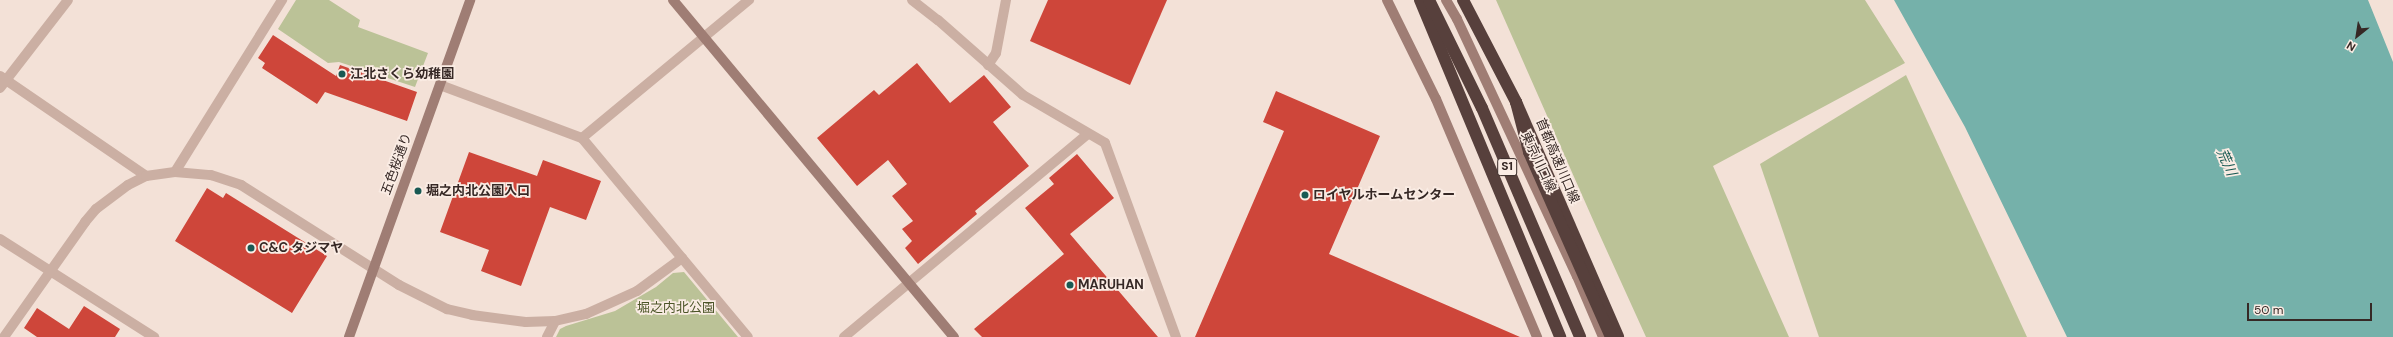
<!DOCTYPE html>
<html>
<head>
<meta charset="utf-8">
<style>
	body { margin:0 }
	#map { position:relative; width:2393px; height:337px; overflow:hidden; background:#f3e1d7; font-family:"DM Sans","Noto Sans JP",sans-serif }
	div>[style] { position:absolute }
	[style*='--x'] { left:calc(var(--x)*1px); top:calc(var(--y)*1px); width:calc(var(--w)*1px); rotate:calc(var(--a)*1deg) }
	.green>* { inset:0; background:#bbc297 }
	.water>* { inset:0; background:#75b1aa }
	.building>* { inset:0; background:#ce463a }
	.street>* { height:10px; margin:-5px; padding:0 5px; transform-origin:5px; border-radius:5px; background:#cbafa3 }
	.secondary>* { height:10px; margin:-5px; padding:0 5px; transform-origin:5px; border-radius:5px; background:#9f7d74 }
	.highway>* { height:12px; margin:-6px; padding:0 6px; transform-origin:6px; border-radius:6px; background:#57403c }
	.highway-bridge>* { height:12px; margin:-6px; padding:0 6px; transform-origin:6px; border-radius:6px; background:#57403c }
	.dots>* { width:11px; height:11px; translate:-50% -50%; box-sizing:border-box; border:2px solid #faece4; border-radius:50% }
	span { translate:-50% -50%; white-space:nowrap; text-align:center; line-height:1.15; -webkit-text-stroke:3.5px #faece4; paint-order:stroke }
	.shield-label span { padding:1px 3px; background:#faece4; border:1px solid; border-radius:3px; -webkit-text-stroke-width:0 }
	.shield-label { font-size:12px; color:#362825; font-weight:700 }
	.poi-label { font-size:13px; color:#362825; font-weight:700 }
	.left { translate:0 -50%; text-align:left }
	.street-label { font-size:13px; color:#362825 }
	.park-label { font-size:13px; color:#4c5528 }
	.water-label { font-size:14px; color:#185953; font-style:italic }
	.north { position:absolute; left:2337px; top:16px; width:40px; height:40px; -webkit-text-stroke:3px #faece4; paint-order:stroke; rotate:210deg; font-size:11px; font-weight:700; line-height:16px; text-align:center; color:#362825 }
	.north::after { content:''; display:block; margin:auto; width:14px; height:18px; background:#362825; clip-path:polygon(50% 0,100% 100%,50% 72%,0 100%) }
	.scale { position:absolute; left:2247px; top:303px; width:125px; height:18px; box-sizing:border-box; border:2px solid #362825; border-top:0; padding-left:5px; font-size:12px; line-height:14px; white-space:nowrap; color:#362825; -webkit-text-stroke:3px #faece4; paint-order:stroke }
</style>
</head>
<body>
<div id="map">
	<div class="green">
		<div style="clip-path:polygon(296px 0,329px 0,360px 20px,358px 27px,428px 53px,415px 87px,339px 62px,328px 63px,278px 29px)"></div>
		<div style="clip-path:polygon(1496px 0,1865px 0,1905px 63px,1713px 166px,1789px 337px,1646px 337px,1597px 229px)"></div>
		<div style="clip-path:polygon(1906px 75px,2027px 337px,1819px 337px,1760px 164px)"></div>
		<div style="clip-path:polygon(684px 272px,738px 337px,556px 337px,560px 329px,566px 326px,615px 311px,656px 287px,673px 273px)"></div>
	</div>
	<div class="water">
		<div style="clip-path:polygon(1894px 0,2368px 0,2393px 62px,2393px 337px,2067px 337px,1965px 127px)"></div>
	</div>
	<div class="building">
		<div style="clip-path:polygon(1048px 0,1167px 0,1130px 85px,1030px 41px)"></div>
		<div style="clip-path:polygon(273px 35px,336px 76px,340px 65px,417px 92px,407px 121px,325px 92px,317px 104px,262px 68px,265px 63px,258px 58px)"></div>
		<div style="clip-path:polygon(917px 63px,950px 103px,984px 75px,1011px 107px,993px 122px,1029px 166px,975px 211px,977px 214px,918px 264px,905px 248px,912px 241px,902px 229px,913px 221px,892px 196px,907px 184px,888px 160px,857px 186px,817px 138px,874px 90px,879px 95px)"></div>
		<div style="clip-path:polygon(1276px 91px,1380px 136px,1329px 254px,1520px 337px,1195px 337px,1284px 131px,1263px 122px)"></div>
		<div style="clip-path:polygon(469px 152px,537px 176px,543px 160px,601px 181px,586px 220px,550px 207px,521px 286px,481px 271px,489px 250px,440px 232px)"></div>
		<div style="clip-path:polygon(1077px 154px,1114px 198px,1070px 234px,1158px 337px,982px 337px,974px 329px,1064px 254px,1025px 208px,1054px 184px,1049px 178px)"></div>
		<div style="clip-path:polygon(207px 188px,223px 198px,226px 193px,327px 256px,292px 313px,175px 241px)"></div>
		<div style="clip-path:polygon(84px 306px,120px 329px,115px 337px,37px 337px,24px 328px,37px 308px,69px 329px)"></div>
	</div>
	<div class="street">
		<div style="--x:912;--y:0;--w:33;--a:38"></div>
		<div style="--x:938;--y:20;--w:113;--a:41.4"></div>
		<div style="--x:1023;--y:95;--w:95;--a:30.3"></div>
		<div style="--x:1105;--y:143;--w:207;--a:69.9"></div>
		<div style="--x:988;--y:65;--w:14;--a:-56"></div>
		<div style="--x:996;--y:53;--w:54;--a:-79.3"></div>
		<div style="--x:0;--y:76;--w:177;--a:34.4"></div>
		<div style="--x:440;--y:85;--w:152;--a:20.5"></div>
		<div style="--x:582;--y:138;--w:217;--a:-39.6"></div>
		<div style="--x:0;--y:88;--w:111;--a:-52.3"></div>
		<div style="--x:582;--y:138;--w:259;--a:50.2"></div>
		<div style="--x:175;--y:172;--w:203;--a:-58.1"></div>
		<div style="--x:0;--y:239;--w:183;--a:32.5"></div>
		<div style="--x:4;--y:337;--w:141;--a:-54.8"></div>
		<div style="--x:85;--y:222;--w:17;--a:-50"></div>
		<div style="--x:96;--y:209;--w:40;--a:-37"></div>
		<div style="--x:128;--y:185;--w:20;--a:-27"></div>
		<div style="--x:146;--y:176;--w:29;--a:-8"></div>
		<div style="--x:175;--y:172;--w:36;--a:5"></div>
		<div style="--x:211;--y:175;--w:32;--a:18"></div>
		<div style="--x:241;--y:185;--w:187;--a:32.3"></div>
		<div style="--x:399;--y:285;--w:54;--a:26.6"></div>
		<div style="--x:447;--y:309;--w:26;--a:13"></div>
		<div style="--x:472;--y:315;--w:54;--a:7.4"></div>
		<div style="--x:526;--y:322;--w:29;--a:-2"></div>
		<div style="--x:555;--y:321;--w:32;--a:-13"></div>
		<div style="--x:586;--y:314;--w:56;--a:-24.3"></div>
		<div style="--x:637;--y:291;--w:56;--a:-36.3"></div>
		<div style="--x:547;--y:337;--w:18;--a:-63"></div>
		<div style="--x:844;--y:337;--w:317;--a:-39.8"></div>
	</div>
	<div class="secondary">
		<div style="--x:673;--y:0;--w:439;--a:50.2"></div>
		<div style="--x:1387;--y:0;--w:110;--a:63.7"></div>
		<div style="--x:1436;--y:99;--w:259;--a:67"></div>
		<div style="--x:1446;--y:0;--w:22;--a:60"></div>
		<div style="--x:1457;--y:19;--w:284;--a:65"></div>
		<div style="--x:1577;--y:276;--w:66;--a:66.9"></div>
		<div style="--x:349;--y:337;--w:358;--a:-70.2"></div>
	</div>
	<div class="highway">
		<div style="--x:1420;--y:0;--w:365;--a:67.4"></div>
		<div style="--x:1429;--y:0;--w:120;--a:63.9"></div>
		<div style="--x:1482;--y:108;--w:249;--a:66.8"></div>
		<div style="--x:1463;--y:0;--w:115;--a:62.5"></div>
		<div style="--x:1516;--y:102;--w:256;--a:66.5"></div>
	</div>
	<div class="highway-bridge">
		<div style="--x:1516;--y:102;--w:52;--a:75.4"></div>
		<div style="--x:1529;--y:152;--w:202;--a:66.1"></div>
	</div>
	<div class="dots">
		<div style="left:342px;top:74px;background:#185953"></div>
		<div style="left:418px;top:191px;background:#185953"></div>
		<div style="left:1305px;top:195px;background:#185953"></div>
		<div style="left:251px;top:248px;background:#185953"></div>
		<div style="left:1070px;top:285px;background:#185953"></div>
	</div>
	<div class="shield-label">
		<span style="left:1507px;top:167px">S1</span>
	</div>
	<div class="poi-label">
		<span class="left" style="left:350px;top:74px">江北さくら幼稚園</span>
		<span class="left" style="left:426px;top:191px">堀之内北公園入口</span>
		<span class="left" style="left:1313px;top:195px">ロイヤルホームセンター</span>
		<span class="left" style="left:259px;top:248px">C&amp;C タジマヤ</span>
		<span class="left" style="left:1078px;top:285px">MARUHAN</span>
	</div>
	<div class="street-label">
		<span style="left:1557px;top:161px;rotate:67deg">首都高速川口線</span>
		<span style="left:1538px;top:162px;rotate:65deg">東京川口線</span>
		<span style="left:397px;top:164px;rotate:-70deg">五色桜通り</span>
	</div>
	<div class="park-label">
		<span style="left:676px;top:308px">堀之内北公園</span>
	</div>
	<div class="water-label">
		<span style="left:2227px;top:162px;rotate:66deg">荒川</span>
	</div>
	<div class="north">N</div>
	<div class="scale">50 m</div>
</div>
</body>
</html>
